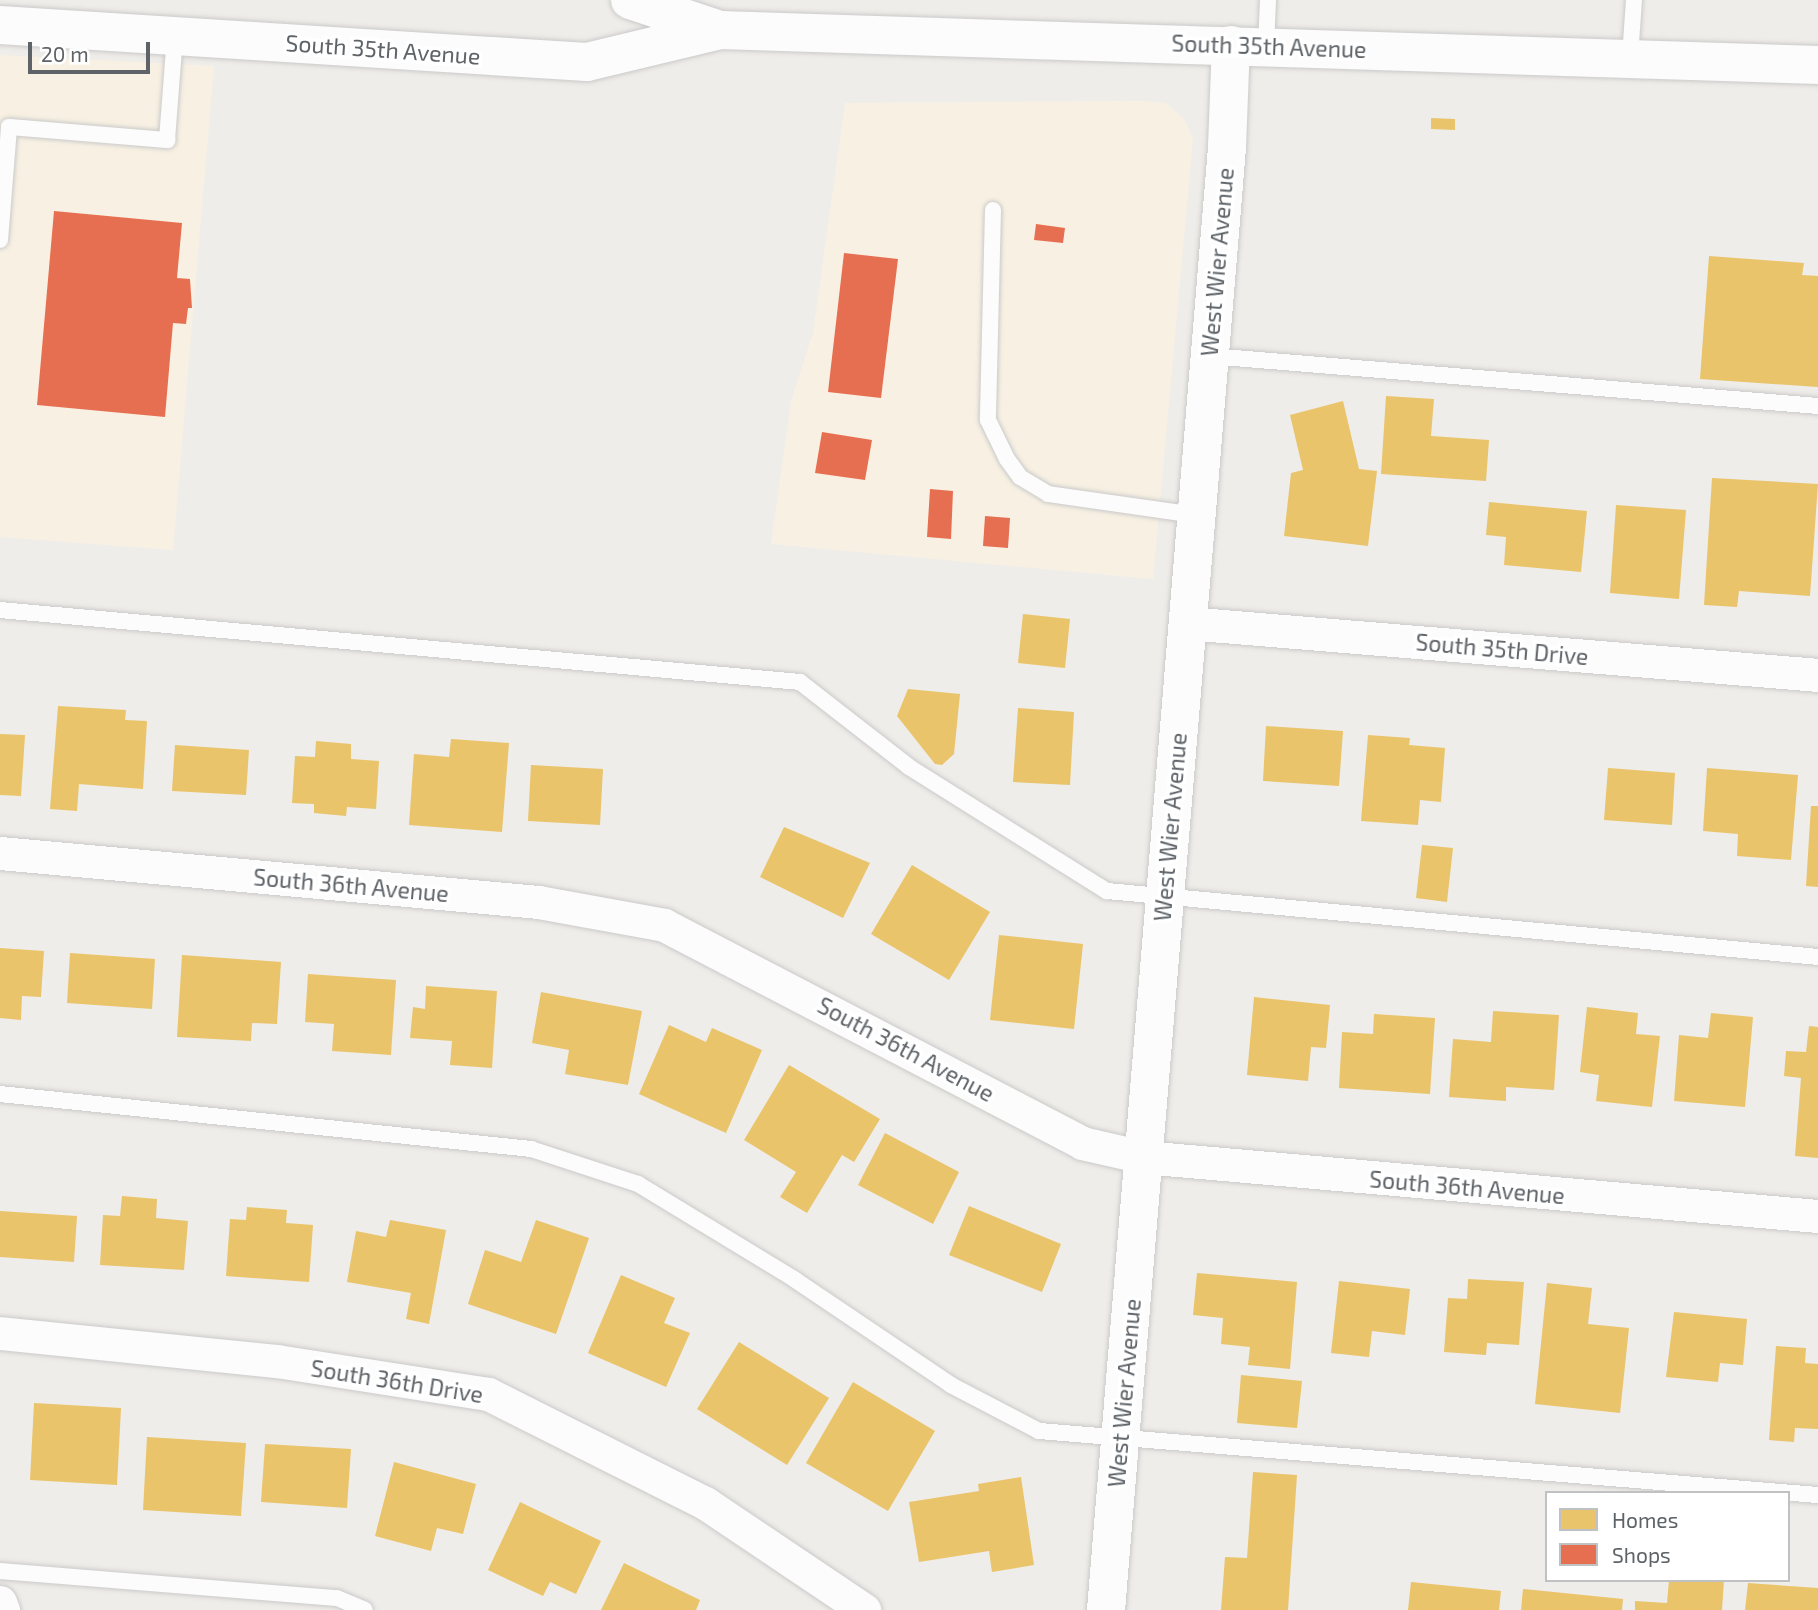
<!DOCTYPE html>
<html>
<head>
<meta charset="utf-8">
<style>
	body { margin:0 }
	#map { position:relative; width:1818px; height:1610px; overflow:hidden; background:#efede9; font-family:"Exo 2",sans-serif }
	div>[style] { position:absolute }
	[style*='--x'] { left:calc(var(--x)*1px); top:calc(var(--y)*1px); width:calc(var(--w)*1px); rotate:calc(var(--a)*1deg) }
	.commercial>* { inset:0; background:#f8f1e3 }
	.homes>* { inset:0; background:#e9c46a }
	.shops>* { inset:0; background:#e76f51 }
	.roads { filter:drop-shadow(0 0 2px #cacaca) drop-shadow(0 0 2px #cacaca) }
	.service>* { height:16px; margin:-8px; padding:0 8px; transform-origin:8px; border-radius:8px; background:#fdfcfc }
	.minor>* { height:33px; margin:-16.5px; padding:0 16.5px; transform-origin:16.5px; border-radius:16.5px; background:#fdfcfc }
	.tertiary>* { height:38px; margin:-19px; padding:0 19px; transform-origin:19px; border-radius:19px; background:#fdfcfc }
	.secondary>* { height:38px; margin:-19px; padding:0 19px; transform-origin:19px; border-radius:19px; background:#fdfcfc }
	span { translate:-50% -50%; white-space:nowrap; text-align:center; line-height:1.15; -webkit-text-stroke:7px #fff; paint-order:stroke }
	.street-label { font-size:23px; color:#5e6368 }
	.legend { position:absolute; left:1545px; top:1491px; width:245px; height:91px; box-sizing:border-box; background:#fff; border:2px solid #bfc1c3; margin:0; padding:9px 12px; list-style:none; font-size:21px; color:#5e6368 }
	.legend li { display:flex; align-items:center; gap:14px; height:35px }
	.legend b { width:35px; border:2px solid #bfc1c3 }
	.scale { position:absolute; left:28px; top:42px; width:122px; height:32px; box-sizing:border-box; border:4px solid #5e6368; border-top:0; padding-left:9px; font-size:21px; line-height:24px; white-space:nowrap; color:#5e6368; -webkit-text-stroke:5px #fff; paint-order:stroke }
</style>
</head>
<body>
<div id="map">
	<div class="commercial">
		<div style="clip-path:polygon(0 55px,214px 66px,173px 550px,0 537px)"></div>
		<div style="clip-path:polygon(1142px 101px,1166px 103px,1184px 119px,1193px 138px,1153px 579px,771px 544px,791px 401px,813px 333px,845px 103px)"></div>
	</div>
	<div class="homes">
		<div style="clip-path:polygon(1431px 118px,1455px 119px,1455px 130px,1431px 129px)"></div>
		<div style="clip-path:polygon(1709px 256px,1804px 263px,1802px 275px,1818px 276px,1818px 387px,1700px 379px)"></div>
		<div style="clip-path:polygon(1386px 396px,1434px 399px,1431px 436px,1489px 440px,1486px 481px,1381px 474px)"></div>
		<div style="clip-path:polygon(1343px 401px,1359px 469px,1377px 471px,1368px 546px,1284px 536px,1291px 473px,1303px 470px,1290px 415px)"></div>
		<div style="clip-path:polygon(1712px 478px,1818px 484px,1810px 596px,1739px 591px,1737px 607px,1704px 605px)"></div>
		<div style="clip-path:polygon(1489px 502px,1587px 511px,1581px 572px,1504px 565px,1506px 537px,1486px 535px)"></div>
		<div style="clip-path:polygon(1616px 505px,1686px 510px,1679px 599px,1610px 593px)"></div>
		<div style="clip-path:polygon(1023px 614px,1070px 619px,1065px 668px,1018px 663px)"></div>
		<div style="clip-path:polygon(908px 689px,960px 694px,954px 754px,942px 765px,935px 764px,897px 716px)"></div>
		<div style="clip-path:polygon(58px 706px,126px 710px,125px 720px,147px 721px,143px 789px,79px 784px,77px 811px,50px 809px)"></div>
		<div style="clip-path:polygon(1018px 708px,1074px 712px,1070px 785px,1013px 782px)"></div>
		<div style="clip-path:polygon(1266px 726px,1343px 731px,1339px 786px,1263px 781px)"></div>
		<div style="clip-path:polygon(0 734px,25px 735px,21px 796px,0 795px)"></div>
		<div style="clip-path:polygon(1368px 735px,1410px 738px,1409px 745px,1445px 748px,1441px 802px,1420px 800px,1418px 825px,1361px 821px)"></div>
		<div style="clip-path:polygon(451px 739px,509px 743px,502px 832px,409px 825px,414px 754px,449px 757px)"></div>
		<div style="clip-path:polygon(316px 741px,351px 744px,351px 759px,379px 761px,376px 809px,347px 807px,346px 816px,314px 813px,314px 804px,292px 803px,295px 756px,315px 757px)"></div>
		<div style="clip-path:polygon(175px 745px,249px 750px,246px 795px,172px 791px)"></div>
		<div style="clip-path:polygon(531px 765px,603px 769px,600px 825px,528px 821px)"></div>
		<div style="clip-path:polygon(1608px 768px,1675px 773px,1672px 825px,1604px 820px)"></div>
		<div style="clip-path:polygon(1707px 768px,1798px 775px,1791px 860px,1737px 856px,1738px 834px,1703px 831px)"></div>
		<div style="clip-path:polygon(1811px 806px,1818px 806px,1818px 887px,1806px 886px)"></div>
		<div style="clip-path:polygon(784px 827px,870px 863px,843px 918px,760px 877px)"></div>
		<div style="clip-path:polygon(1422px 845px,1453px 848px,1447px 902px,1416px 898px)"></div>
		<div style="clip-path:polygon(912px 865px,990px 912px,949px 980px,871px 934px)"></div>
		<div style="clip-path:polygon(999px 935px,1083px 944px,1074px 1029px,990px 1020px)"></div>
		<div style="clip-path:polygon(0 948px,44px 951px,41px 997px,22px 996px,21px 1020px,0 1018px)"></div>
		<div style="clip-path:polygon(70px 953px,155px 959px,152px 1009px,67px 1003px)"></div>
		<div style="clip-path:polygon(182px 955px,281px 962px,277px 1024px,252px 1023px,251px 1041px,177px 1037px)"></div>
		<div style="clip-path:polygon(308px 974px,396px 980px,391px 1055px,332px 1051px,334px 1024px,305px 1022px)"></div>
		<div style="clip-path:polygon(426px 986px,497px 991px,492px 1068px,450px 1065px,452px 1041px,410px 1038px,413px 1007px,425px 1009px)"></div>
		<div style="clip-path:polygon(541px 992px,642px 1011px,628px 1085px,565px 1074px,569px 1050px,532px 1043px)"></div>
		<div style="clip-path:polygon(1254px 997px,1330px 1005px,1326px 1048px,1311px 1047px,1308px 1081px,1247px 1075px)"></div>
		<div style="clip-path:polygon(1587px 1007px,1638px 1013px,1636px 1034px,1660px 1036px,1652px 1107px,1596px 1101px,1599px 1075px,1580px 1072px)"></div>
		<div style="clip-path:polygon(1493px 1011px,1559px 1015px,1554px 1090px,1506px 1087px,1506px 1101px,1449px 1097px,1453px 1039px,1491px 1042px)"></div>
		<div style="clip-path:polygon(1711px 1013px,1753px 1017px,1745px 1107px,1674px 1101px,1679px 1035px,1708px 1038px)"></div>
		<div style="clip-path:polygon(1374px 1014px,1435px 1018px,1430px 1094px,1339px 1088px,1342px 1032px,1373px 1034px)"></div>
		<div style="clip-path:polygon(669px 1025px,706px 1042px,712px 1028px,762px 1050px,726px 1133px,639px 1094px)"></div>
		<div style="clip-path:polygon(1809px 1026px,1818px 1027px,1818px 1158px,1795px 1156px,1801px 1078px,1784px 1076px,1786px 1051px,1806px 1052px)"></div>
		<div style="clip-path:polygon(789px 1065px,880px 1119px,854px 1162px,842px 1155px,807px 1213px,780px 1197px,796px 1172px,744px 1140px)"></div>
		<div style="clip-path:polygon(885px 1133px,959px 1172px,933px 1224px,858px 1185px)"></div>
		<div style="clip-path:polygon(122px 1196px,157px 1199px,156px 1218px,188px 1221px,184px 1270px,100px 1265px,103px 1215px,120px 1216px)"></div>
		<div style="clip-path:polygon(969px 1206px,1061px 1244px,1042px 1292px,949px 1255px)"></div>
		<div style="clip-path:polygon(247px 1207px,287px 1210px,286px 1223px,313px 1225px,309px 1282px,226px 1276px,230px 1219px,246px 1220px)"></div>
		<div style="clip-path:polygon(0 1211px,77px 1216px,74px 1262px,0 1257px)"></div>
		<div style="clip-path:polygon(390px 1220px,446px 1230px,429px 1324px,406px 1319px,411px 1293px,347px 1282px,356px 1231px,386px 1237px)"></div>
		<div style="clip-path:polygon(536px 1220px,589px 1238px,556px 1334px,468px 1304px,485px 1250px,521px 1262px)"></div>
		<div style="clip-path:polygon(1197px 1273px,1297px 1282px,1290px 1369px,1248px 1365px,1250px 1347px,1221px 1344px,1223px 1318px,1193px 1315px)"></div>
		<div style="clip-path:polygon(621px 1275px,675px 1298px,664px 1323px,690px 1333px,666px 1387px,588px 1353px)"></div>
		<div style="clip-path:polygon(1468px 1279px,1524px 1282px,1519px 1345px,1487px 1343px,1486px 1355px,1444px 1352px,1448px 1298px,1467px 1299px)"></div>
		<div style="clip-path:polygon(1339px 1281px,1410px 1289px,1405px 1335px,1372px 1331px,1369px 1357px,1331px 1353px)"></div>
		<div style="clip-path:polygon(1547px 1283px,1592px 1288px,1588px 1324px,1629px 1328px,1620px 1413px,1535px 1404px)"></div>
		<div style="clip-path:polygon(1674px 1312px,1747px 1319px,1743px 1365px,1720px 1363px,1718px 1382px,1666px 1377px)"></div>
		<div style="clip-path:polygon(739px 1342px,829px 1398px,787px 1465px,697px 1409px)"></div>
		<div style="clip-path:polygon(1776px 1346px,1806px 1348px,1805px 1363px,1818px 1364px,1818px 1429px,1795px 1428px,1794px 1442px,1769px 1440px)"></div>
		<div style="clip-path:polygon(1241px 1375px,1302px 1381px,1297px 1428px,1237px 1423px)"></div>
		<div style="clip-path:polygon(853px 1382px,935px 1431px,888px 1511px,806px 1463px)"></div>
		<div style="clip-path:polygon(34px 1403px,121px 1408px,117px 1485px,30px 1480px)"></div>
		<div style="clip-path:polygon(147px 1437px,246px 1443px,241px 1516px,143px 1510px)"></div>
		<div style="clip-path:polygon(265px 1444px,351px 1449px,347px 1508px,261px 1502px)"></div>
		<div style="clip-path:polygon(394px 1462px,476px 1484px,463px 1534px,437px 1528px,431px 1551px,375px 1536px)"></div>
		<div style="clip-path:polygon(1253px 1472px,1297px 1475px,1288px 1610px,1221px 1610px,1225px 1557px,1247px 1558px)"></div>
		<div style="clip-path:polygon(1021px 1477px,1034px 1565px,992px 1572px,989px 1551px,919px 1562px,909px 1502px,979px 1491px,978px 1484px)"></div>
		<div style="clip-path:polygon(520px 1502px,601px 1541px,576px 1594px,550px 1582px,543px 1596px,488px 1570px)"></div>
		<div style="clip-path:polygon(624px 1563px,700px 1600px,696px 1610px,601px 1610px)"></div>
		<div style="clip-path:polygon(1669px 1580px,1724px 1580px,1722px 1610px,1635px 1610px,1635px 1601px,1667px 1603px)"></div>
		<div style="clip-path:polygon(1411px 1582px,1501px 1591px,1499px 1610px,1408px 1610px)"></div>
		<div style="clip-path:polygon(1748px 1583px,1818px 1588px,1818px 1610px,1745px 1610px)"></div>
		<div style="clip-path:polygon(1523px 1589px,1623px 1599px,1622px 1610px,1521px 1610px)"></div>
	</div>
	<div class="shops">
		<div style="clip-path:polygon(54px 211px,182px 223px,177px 278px,190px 279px,192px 308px,188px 308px,186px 324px,173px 323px,165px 417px,37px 405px)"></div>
		<div style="clip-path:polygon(1036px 224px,1065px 228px,1063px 243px,1034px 240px)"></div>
		<div style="clip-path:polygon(844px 253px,898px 259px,881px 398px,828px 392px)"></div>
		<div style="clip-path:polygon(822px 432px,872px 440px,865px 480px,815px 473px)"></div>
		<div style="clip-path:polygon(930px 489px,953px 491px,951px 539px,927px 537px)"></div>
		<div style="clip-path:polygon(985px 516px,1010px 518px,1008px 548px,983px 546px)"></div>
	</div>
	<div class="roads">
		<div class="service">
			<div style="--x:1266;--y:46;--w:46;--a:-87.5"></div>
			<div style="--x:1630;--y:57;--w:57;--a:-86"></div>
			<div style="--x:993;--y:210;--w:210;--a:91.4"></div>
			<div style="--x:988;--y:420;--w:43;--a:64"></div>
			<div style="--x:1007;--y:459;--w:22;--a:54"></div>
			<div style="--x:1020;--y:477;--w:33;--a:31"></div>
			<div style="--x:1048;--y:494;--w:148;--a:8.1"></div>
			<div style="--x:0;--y:240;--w:113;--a:-85.4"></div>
			<div style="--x:9;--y:127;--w:159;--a:4.7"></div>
			<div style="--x:167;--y:140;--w:104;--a:-85.6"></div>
			<div style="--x:1210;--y:356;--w:610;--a:4.7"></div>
			<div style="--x:0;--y:610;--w:803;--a:5.14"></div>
			<div style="--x:800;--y:682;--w:138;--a:37.9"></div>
			<div style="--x:909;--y:767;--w:234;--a:32.1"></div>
			<div style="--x:1107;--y:891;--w:714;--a:5.3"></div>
			<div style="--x:0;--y:1094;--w:534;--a:5.91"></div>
			<div style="--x:531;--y:1149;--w:113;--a:18.1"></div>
			<div style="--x:638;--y:1184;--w:183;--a:31.3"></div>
			<div style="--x:794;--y:1279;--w:189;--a:34"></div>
			<div style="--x:951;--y:1385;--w:99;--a:27.6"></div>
			<div style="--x:1039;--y:1431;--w:782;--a:4.7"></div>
			<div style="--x:0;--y:1571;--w:338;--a:4.6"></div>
			<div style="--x:337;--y:1598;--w:30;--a:23"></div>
		</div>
		<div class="minor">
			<div style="--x:1186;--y:623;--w:634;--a:4.7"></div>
			<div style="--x:0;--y:853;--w:540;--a:5.2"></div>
			<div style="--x:538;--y:902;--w:128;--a:10.3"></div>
			<div style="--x:664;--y:925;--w:471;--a:27.5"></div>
			<div style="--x:1082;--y:1143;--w:63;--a:12.9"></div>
			<div style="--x:1143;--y:1157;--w:678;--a:5"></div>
			<div style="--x:0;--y:1333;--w:278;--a:5.8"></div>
			<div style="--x:277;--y:1361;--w:214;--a:8.9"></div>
			<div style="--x:488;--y:1394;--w:243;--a:26.7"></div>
			<div style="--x:705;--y:1503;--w:192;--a:33.9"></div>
			<div style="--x:0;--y:1602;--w:9;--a:69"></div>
		</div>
		<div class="tertiary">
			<div style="--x:1106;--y:1610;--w:1468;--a:-85.27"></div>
			<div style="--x:1227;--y:147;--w:102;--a:-87.8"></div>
		</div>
		<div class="secondary">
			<div style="--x:630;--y:0;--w:95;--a:18.4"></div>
			<div style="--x:0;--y:25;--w:588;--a:3.61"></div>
			<div style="--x:587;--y:62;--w:137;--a:-13.5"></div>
			<div style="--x:720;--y:30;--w:1099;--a:1.83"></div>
		</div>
	</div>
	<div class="street-label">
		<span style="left:1269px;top:46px;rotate:2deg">South 35th Avenue</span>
		<span style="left:383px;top:49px;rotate:4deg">South 35th Avenue</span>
		<span style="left:1217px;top:262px;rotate:-85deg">West Wier Avenue</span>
		<span style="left:1502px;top:649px;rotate:5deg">South 35th Drive</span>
		<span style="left:1170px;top:827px;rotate:-85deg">West Wier Avenue</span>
		<span style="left:351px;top:885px;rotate:5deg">South 36th Avenue</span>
		<span style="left:906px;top:1049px;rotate:28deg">South 36th Avenue</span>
		<span style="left:1467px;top:1187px;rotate:5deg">South 36th Avenue</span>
		<span style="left:397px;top:1381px;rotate:9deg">South 36th Drive</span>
		<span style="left:1124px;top:1393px;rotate:-85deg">West Wier Avenue</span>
	</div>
	<ul class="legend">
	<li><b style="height:19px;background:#e9c46a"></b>Homes</li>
	<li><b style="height:19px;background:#e76f51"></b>Shops</li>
	</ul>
	<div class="scale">20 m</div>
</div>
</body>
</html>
